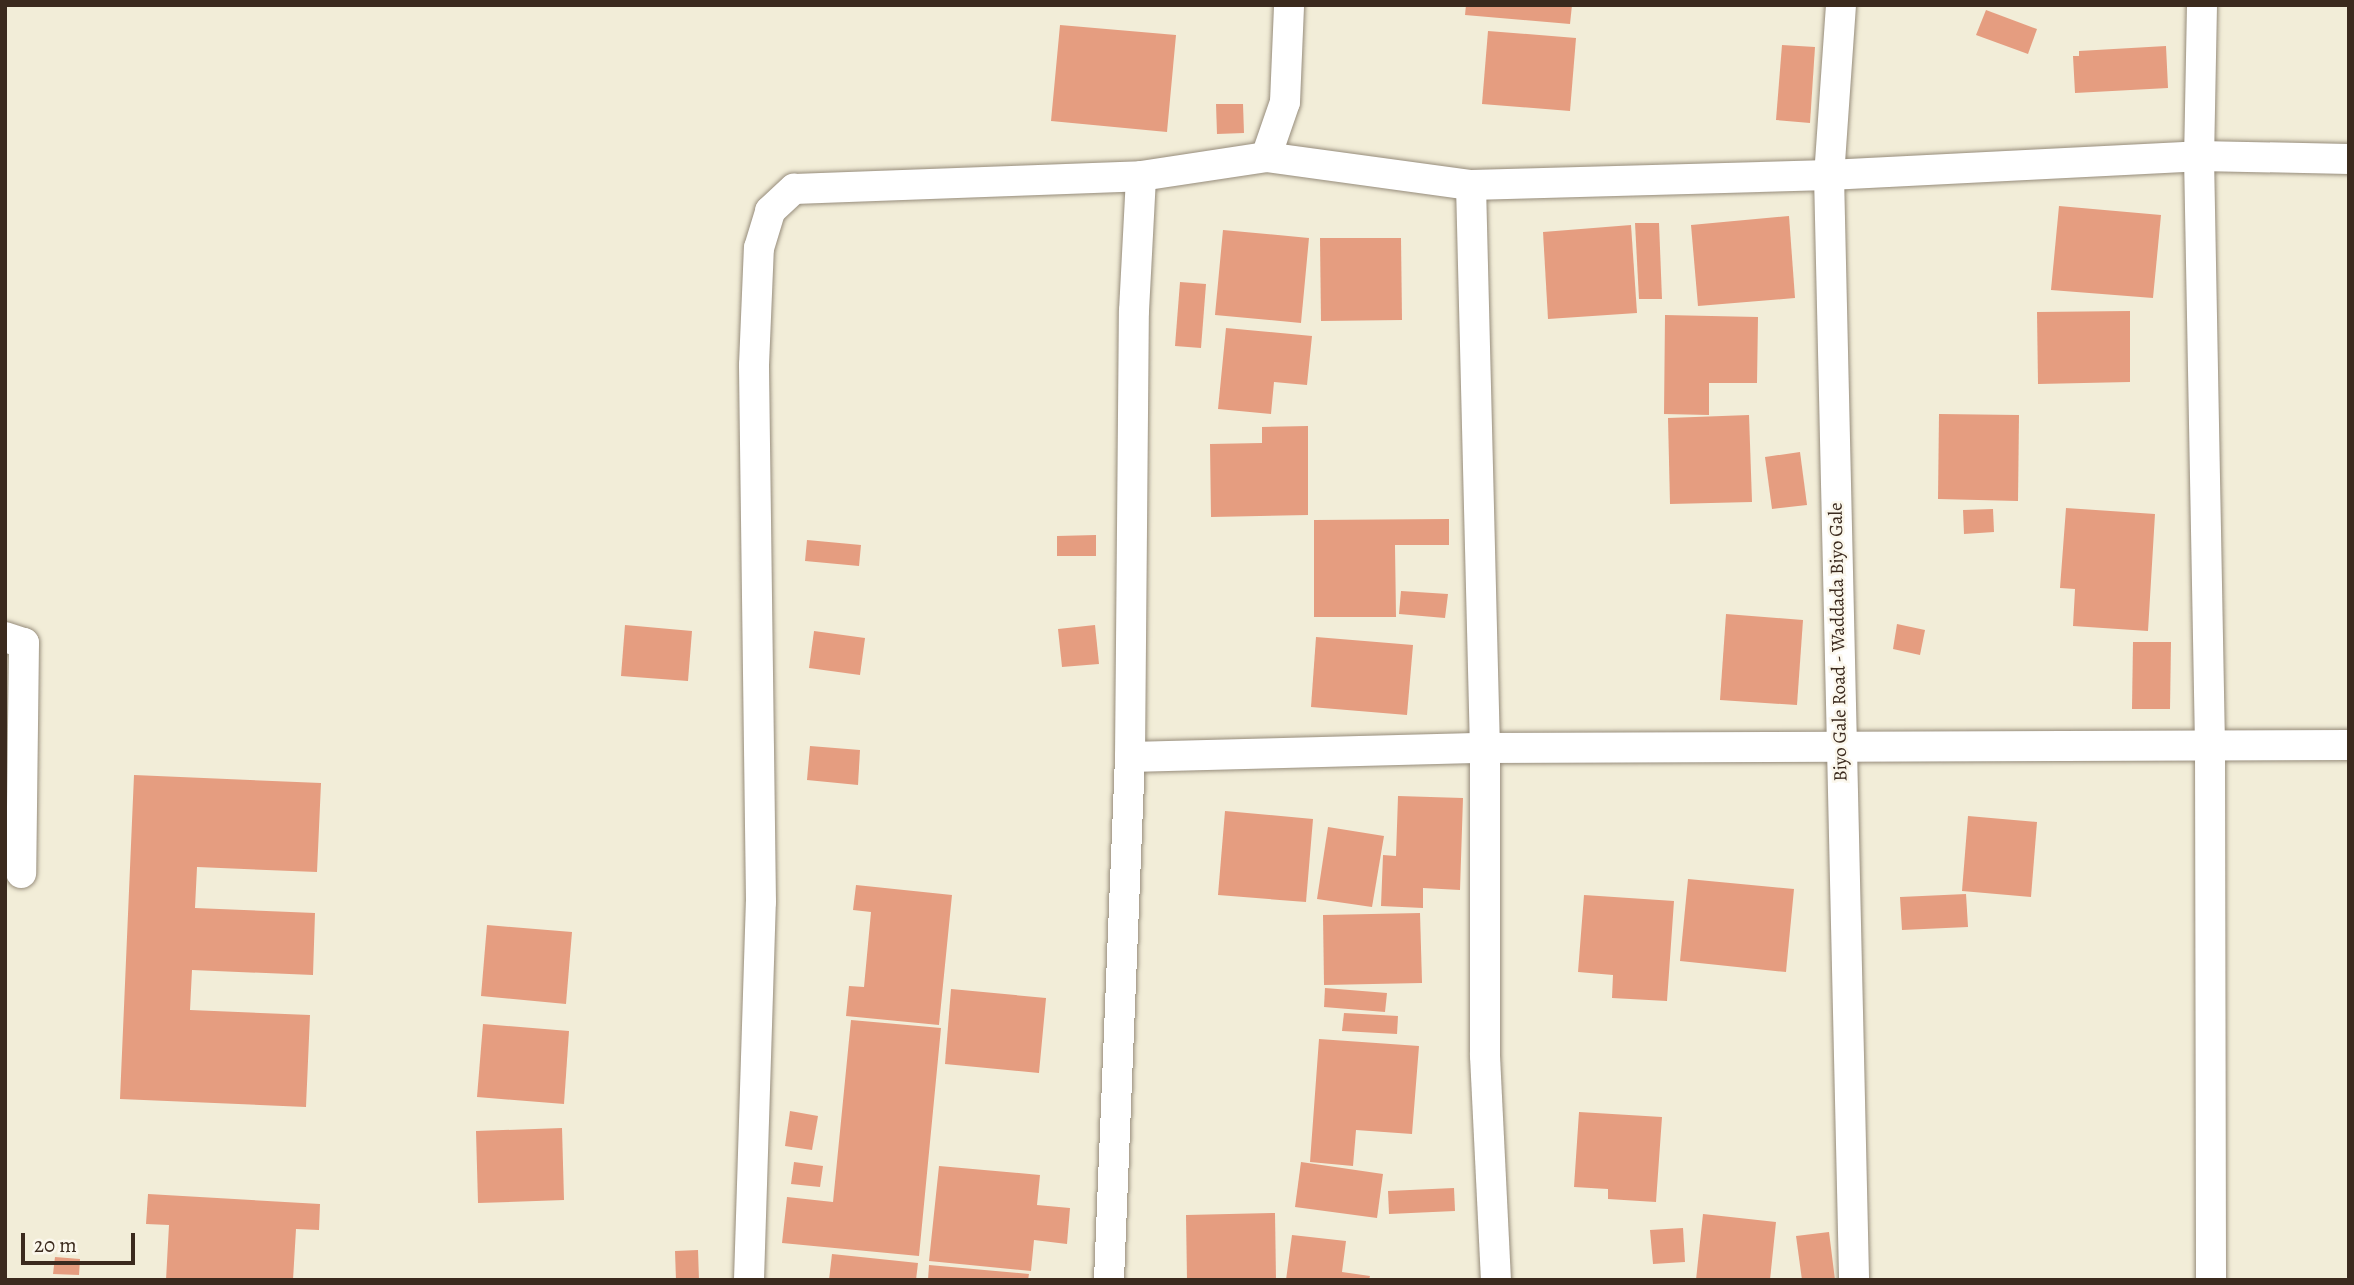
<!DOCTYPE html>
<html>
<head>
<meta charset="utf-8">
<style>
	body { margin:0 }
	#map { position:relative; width:2354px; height:1285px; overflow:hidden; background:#f2edd8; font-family:Alegreya,serif }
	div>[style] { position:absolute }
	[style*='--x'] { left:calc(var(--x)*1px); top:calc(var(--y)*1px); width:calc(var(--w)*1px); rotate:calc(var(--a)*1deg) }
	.building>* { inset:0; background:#e59d80 }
	.roads { filter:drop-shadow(0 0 2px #968c7b) drop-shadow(0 0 2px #968c7b) }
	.minor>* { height:30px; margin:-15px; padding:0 15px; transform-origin:15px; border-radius:15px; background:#fff }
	span { translate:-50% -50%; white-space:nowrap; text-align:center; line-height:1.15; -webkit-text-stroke:5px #fbf7ec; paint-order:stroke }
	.street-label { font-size:19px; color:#3b2a1e }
	.frame { position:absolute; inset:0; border:7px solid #3b2a1e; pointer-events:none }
	.scale { position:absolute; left:21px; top:1233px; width:114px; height:32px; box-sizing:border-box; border:4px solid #3b2a1e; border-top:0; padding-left:9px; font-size:21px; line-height:24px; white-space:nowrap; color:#3b2a1e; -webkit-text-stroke:5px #fbf7ec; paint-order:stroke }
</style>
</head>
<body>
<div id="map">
	<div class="building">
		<div style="clip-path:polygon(1466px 5px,1572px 5px,1570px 24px,1465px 15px)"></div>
		<div style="clip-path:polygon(1986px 10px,2037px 29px,2028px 54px,1976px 35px)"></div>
		<div style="clip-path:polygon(1060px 25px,1176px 35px,1167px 132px,1051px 121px)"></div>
		<div style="clip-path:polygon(1488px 31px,1576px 38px,1570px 111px,1482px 104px)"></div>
		<div style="clip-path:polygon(1782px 45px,1815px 47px,1810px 123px,1776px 120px)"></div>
		<div style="clip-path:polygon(2166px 46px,2168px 88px,2075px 93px,2073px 56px,2079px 56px,2079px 51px)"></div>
		<div style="clip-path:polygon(1216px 104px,1243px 104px,1244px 133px,1217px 134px)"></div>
		<div style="clip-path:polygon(2059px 206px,2161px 215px,2153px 298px,2051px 290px)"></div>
		<div style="clip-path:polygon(1789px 216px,1795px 298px,1698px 306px,1691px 225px)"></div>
		<div style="clip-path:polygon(1635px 223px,1659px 223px,1662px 299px,1639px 299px)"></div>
		<div style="clip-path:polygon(1631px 225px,1637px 313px,1548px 319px,1543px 232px)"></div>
		<div style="clip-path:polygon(1223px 230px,1309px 238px,1301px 323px,1215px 315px)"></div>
		<div style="clip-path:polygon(1320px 238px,1401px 238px,1402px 320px,1321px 321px)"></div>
		<div style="clip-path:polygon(1180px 282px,1206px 284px,1201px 348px,1175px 346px)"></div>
		<div style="clip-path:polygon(2130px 311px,2130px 382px,2038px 384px,2037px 312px)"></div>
		<div style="clip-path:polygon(1665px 315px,1758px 317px,1757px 383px,1709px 383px,1709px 415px,1664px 414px)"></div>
		<div style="clip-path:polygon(1226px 328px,1312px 336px,1307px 385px,1274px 382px,1271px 414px,1218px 409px)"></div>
		<div style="clip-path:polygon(1939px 414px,2019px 415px,2018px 501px,1938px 499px)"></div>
		<div style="clip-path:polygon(1749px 415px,1752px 502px,1670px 504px,1668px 418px)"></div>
		<div style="clip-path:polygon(1308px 426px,1308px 515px,1211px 517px,1210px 444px,1262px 443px,1262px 427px)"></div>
		<div style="clip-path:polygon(1800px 452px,1807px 505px,1772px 509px,1765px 457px)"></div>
		<div style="clip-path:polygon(2066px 508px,2155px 514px,2148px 631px,2073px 626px,2075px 589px,2060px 588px)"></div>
		<div style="clip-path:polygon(1993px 509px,1994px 532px,1964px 534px,1963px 510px)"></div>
		<div style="clip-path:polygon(1449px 519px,1449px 545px,1395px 545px,1396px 617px,1314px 617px,1314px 520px)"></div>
		<div style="clip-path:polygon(1096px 535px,1096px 556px,1057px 556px,1057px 536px)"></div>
		<div style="clip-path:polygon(807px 540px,861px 545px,859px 566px,805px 561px)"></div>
		<div style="clip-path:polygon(1401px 591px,1448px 594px,1445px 618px,1399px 614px)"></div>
		<div style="clip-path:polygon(1726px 614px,1803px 620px,1797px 705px,1720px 700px)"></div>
		<div style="clip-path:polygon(1897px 624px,1925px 630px,1920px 655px,1893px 649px)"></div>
		<div style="clip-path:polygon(625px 625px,692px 631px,688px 681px,621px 676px)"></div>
		<div style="clip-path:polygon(1095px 625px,1099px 664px,1062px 667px,1058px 629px)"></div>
		<div style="clip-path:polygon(814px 631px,865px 638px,860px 675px,809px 668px)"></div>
		<div style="clip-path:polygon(1316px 637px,1413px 645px,1407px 715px,1311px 707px)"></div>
		<div style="clip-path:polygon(2133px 642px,2171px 642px,2170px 709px,2132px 709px)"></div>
		<div style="clip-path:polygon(810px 746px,860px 750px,858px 785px,807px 780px)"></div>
		<div style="clip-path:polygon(134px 775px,321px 783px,317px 872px,197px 867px,195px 908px,315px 913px,313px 975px,192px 970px,190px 1010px,310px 1015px,306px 1107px,120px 1099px)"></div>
		<div style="clip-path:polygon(1398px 796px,1463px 798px,1460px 890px,1423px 888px,1423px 908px,1381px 906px,1383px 855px,1396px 856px)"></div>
		<div style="clip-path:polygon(1225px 811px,1313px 819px,1306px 902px,1218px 895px)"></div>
		<div style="clip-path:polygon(1968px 816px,2037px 822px,2031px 897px,1962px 891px)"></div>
		<div style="clip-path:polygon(1328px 827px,1384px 836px,1372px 907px,1317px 899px)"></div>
		<div style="clip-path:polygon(1688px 879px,1794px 889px,1786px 972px,1680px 961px)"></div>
		<div style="clip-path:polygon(856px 885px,952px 895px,939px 1025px,846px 1016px,849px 986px,864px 987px,871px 912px,853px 910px)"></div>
		<div style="clip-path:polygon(1966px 894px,1968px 927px,1902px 930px,1900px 897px)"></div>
		<div style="clip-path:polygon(1584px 895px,1674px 901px,1667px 1001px,1612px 998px,1613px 975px,1578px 972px)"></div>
		<div style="clip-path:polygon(1420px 913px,1422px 983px,1324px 985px,1323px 915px)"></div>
		<div style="clip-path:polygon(487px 925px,572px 932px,566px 1004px,481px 996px)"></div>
		<div style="clip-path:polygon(1325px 988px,1387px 993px,1385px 1012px,1324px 1007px)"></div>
		<div style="clip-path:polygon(951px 989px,1046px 998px,1039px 1073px,945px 1064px)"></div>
		<div style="clip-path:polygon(1344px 1013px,1398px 1016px,1397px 1034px,1342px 1031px)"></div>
		<div style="clip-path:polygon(851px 1020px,941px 1028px,919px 1256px,782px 1243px,787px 1197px,833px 1202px)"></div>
		<div style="clip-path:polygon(483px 1024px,569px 1031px,564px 1104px,477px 1097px)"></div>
		<div style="clip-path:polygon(1319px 1039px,1419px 1046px,1412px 1134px,1356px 1130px,1353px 1166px,1310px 1162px)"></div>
		<div style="clip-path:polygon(790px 1111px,818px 1116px,812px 1150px,785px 1146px)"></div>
		<div style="clip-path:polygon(1579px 1112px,1662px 1117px,1656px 1202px,1608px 1199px,1608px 1189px,1574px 1187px)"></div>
		<div style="clip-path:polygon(562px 1128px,564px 1200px,478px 1203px,476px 1131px)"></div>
		<div style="clip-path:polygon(794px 1162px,823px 1166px,820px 1187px,791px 1184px)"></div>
		<div style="clip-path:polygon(1301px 1162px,1383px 1174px,1377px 1218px,1295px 1207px)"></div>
		<div style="clip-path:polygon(939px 1166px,1040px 1175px,1037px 1205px,1070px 1208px,1067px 1244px,1034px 1240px,1031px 1271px,929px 1261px)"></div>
		<div style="clip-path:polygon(1454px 1188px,1455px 1211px,1389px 1214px,1388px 1191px)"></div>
		<div style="clip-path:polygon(148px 1194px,320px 1204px,319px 1230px,296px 1229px,293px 1280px,166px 1280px,169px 1225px,146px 1224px)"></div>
		<div style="clip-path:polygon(1275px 1213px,1276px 1280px,1187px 1280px,1186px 1215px)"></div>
		<div style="clip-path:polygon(1703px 1214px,1776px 1222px,1770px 1280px,1696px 1280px)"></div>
		<div style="clip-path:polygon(1683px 1228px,1685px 1262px,1653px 1264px,1650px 1230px)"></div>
		<div style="clip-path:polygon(1829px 1232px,1835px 1280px,1802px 1280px,1796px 1236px)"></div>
		<div style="clip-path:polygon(1292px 1235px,1346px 1241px,1342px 1272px,1370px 1276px,1369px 1280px,1286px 1280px)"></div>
		<div style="clip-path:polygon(698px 1250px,699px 1280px,676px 1280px,675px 1251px)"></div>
		<div style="clip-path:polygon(832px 1254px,918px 1263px,916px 1280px,829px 1280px)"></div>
		<div style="clip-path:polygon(55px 1257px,80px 1259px,79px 1275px,53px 1274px)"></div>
		<div style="clip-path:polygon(929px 1265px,1029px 1274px,1028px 1280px,928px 1280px)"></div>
	</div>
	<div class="roads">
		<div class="minor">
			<div style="--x:1841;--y:5;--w:170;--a:94"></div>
			<div style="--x:1829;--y:175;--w:1105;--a:88.7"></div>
			<div style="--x:2202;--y:5;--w:151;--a:91.1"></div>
			<div style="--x:2199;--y:156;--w:590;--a:88.93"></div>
			<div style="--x:2210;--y:746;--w:534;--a:89.89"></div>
			<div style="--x:1266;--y:157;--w:207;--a:7.8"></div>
			<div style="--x:1471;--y:185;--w:358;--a:-1.6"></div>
			<div style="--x:1829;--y:175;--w:370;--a:-2.9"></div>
			<div style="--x:2199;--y:156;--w:150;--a:1.1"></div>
			<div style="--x:1471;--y:185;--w:563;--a:88.58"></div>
			<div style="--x:1485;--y:748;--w:308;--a:90"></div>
			<div style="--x:1485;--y:1056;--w:224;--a:87.2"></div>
			<div style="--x:5;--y:637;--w:20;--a:18"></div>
			<div style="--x:24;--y:643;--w:230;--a:90.7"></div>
			<div style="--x:1130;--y:757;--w:355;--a:-1.5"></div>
			<div style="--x:1485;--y:748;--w:864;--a:-0.2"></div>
			<div style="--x:749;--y:1280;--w:378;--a:-88.2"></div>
			<div style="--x:761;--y:902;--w:537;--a:-90.75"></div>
			<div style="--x:754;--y:365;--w:117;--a:-87.6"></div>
			<div style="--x:759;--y:248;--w:39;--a:-73"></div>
			<div style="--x:770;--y:211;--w:33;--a:-43"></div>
			<div style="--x:794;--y:189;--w:347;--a:-2.1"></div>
			<div style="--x:1141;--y:176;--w:126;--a:-8.6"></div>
			<div style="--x:1266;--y:157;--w:58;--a:-70.9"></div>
			<div style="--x:1285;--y:102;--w:97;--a:-87.6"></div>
			<div style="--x:1109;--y:1280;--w:523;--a:-87.7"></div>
			<div style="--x:1130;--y:757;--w:446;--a:-89.5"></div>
			<div style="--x:1134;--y:311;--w:135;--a:-87"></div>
		</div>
	</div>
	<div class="street-label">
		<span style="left:1839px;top:642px;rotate:-91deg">Biyo Gale Road - Waddada Biyo Gale</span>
	</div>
	<div class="frame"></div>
	<div class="scale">20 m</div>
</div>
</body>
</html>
